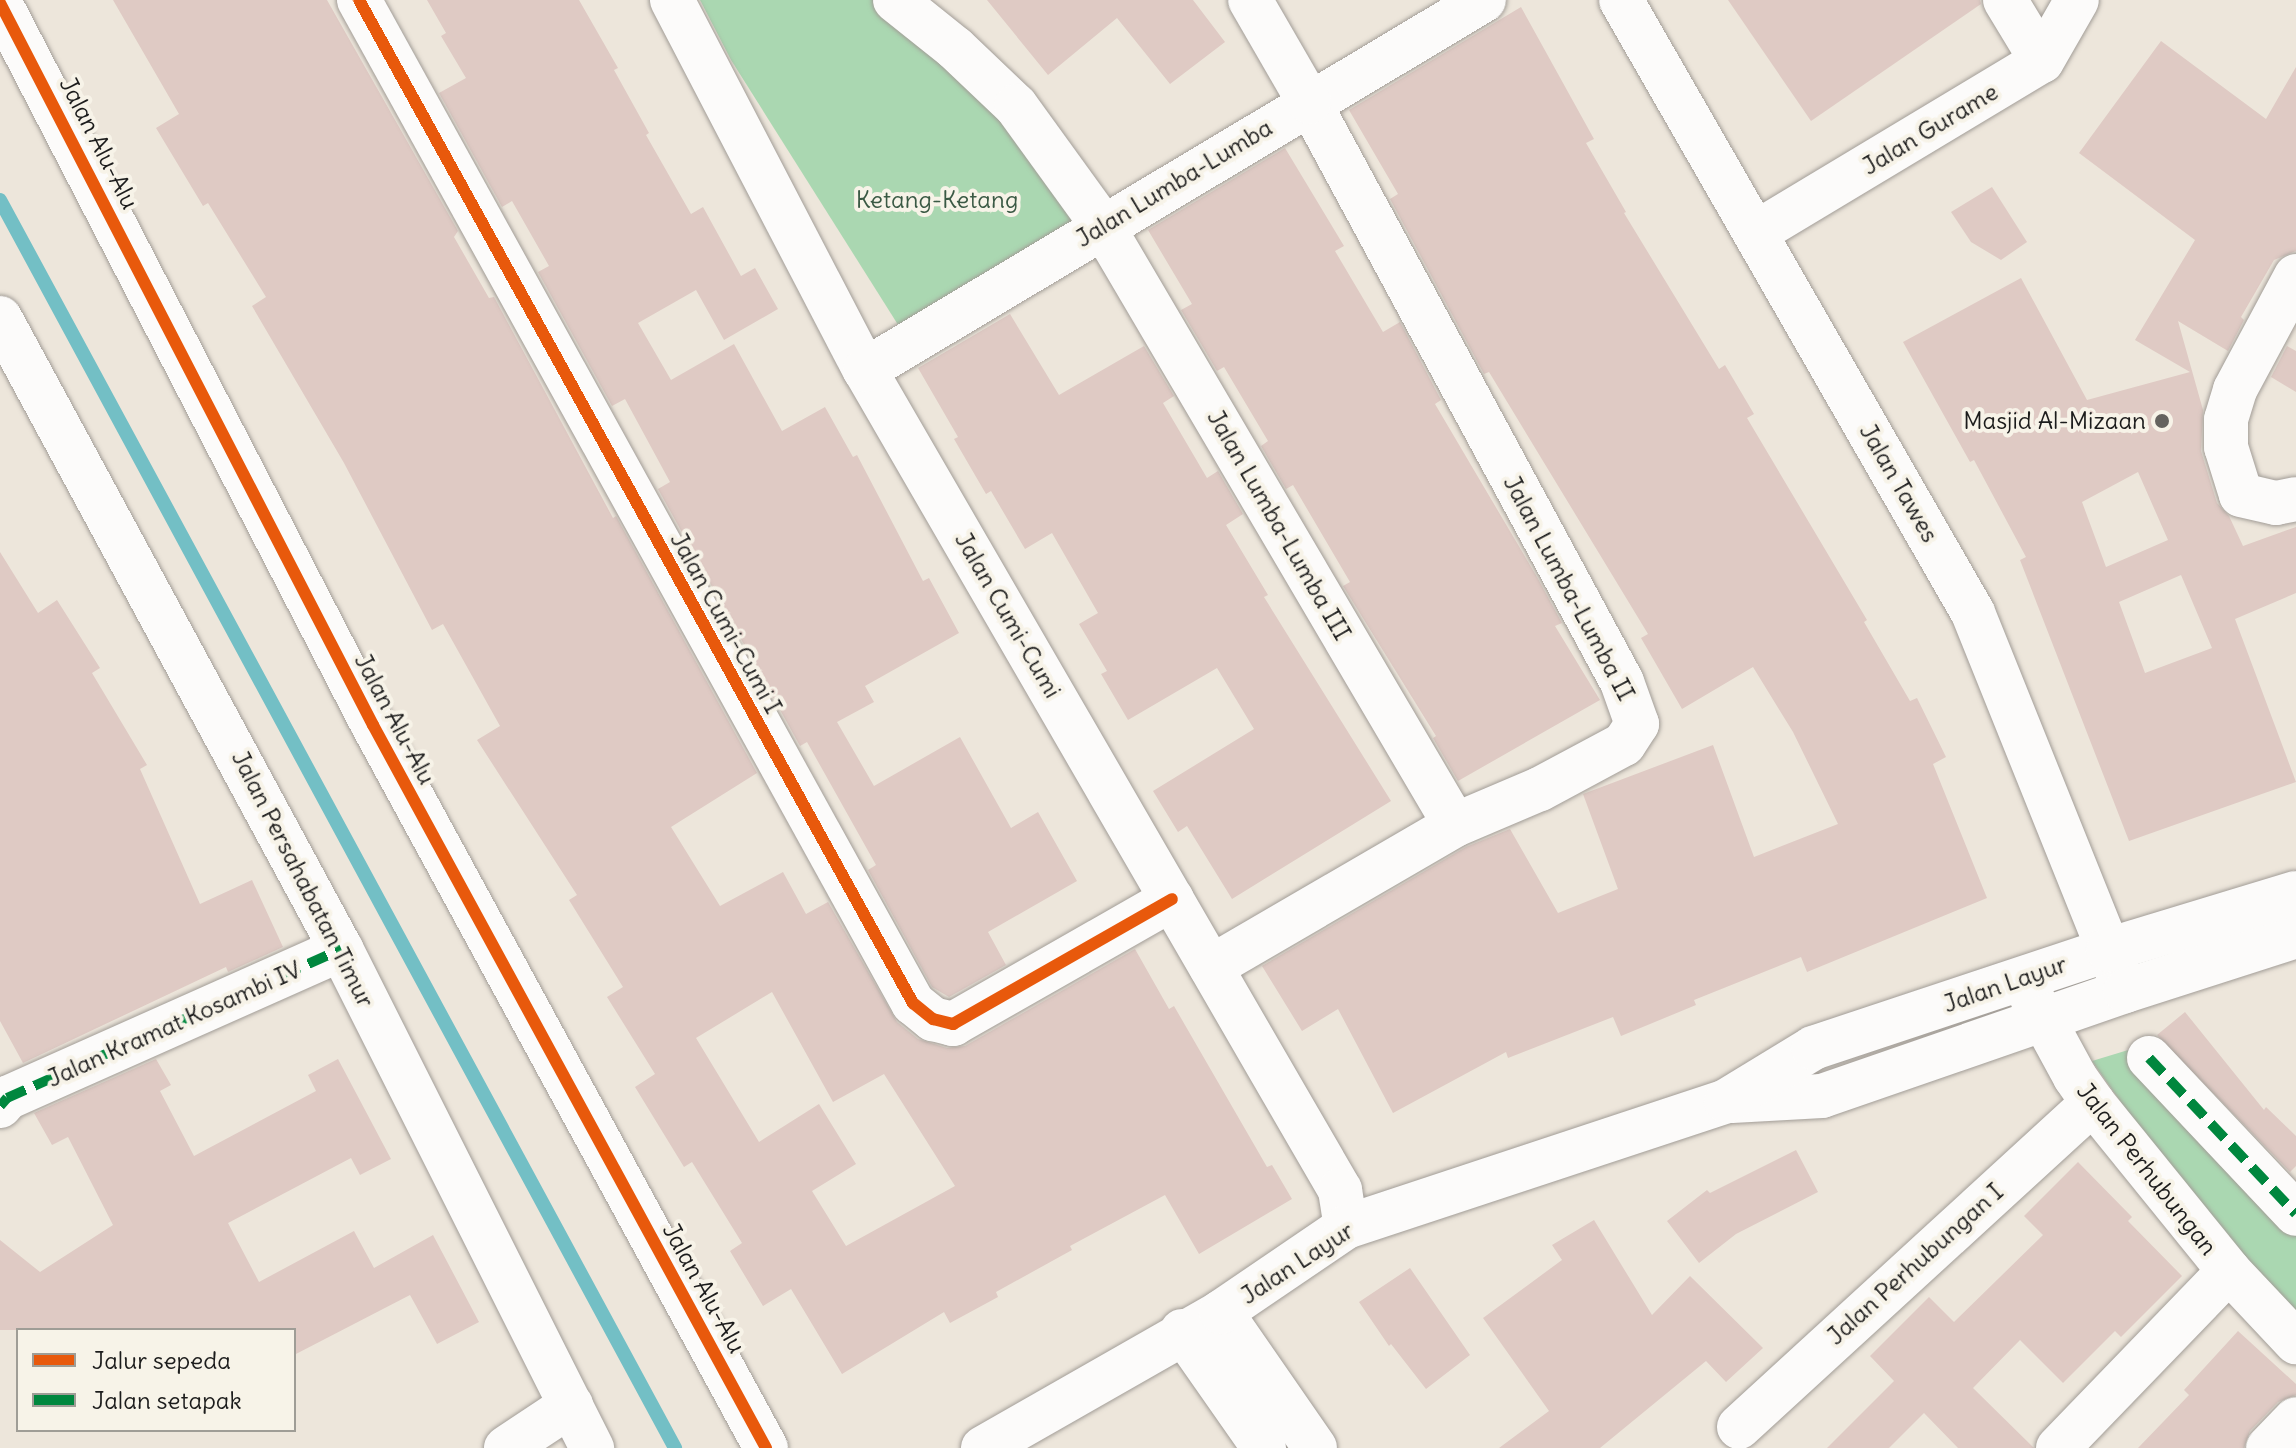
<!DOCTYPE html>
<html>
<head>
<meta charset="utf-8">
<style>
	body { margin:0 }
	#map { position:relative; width:2296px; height:1448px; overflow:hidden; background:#ede6db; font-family:Delius,sans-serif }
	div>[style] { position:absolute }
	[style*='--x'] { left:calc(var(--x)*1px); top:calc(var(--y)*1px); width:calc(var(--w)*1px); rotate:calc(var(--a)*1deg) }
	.green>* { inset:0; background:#aad7b1 }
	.stream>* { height:14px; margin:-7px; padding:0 7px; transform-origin:7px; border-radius:7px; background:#73bfc5 }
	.building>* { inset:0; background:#dfcac4 }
	.roads { filter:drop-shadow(0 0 2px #a29d97) drop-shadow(0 0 2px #a29d97) }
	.minor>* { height:44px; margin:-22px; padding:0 22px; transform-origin:22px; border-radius:22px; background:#fcfbfa }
	.quiet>* { height:10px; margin-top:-5px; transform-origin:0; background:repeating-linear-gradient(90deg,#00873e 0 20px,transparent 0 30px) }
	.cycleway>* { height:12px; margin:-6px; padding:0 6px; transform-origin:6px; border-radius:6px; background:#e8590c }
	.dots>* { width:22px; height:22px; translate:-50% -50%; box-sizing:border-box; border:4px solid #f7f3e8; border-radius:50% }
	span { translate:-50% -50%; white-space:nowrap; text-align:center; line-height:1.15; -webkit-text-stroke:8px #f7f3e8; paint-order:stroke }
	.street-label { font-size:24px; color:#1c1c1c }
	.park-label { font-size:24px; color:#3a5944 }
	.poi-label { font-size:24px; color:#1c1c1c }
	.right { translate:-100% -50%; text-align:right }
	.legend { position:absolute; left:16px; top:1328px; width:280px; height:104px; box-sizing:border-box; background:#f7f3e8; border:2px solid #9f9d96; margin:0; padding:10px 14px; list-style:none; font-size:24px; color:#1c1c1c }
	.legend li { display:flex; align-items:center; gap:16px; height:40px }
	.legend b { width:40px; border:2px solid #9f9d96 }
</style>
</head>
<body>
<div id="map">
	<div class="green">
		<div style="clip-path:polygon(700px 0,876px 0,946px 57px,1089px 227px,907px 339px,731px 60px)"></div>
		<div style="clip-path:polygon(2148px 1044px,2296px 1231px,2296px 1331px,2251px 1288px,2092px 1061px)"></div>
	</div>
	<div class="stream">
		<div style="--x:0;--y:200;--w:1419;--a:61.59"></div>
	</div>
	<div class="building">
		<div style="clip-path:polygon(evenodd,113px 0,327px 0,458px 231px,454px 237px,489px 298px,494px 297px,613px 518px,616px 516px,757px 773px,671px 827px,720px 906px,783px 872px,806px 914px,828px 902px,897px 1022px,918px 1039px,947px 1048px,965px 1046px,1135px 949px,1169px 1009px,1174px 1006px,1267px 1167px,1272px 1165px,1292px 1199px,1199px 1254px,1165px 1195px,1070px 1246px,1072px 1250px,996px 1292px,998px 1297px,950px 1323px,944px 1312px,842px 1374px,791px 1289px,763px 1306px,730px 1251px,742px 1243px,692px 1162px,684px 1167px,635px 1087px,655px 1074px,607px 997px,623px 987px,569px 900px,577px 895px,477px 740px,500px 726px,443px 624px,432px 630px,344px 463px,252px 306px,266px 297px,208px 203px,203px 206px,156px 128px,179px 114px,113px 0,772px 992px,833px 1102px,884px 1074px,955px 1186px,846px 1246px,812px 1191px,856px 1164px,819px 1104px,759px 1142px,696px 1038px,772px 992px)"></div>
		<div style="clip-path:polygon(427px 0,579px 0,618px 68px,614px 70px,649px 133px,646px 135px,691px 214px,703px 207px,741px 276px,755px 268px,778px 309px,724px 340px,696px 290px,638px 323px,671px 380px,734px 344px,782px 431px,825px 407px,853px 457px,857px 455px,923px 581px,929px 578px,959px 633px,865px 686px,874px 702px,837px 722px,874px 786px,960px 737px,1011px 828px,1038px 812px,1077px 881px,988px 932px,1006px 965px,949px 997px,932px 987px,868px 870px,876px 865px,807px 742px,800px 746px,658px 489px,670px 482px,625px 399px,612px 406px,538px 272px,549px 266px,512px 201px,502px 207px,439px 93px,466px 78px,441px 36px,446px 33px)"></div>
		<div style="clip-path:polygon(987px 0,1193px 0,1225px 42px,1170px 84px,1117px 18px,1048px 75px)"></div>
		<div style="clip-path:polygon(1728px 0,1980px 0,1981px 4px,1811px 121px)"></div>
		<div style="clip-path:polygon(1521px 7px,1594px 139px,1586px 143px,1626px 212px,1624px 213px,1719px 369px,1725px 365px,1754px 414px,1747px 418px,1867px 620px,1864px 622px,1910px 701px,1917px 698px,1946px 757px,1933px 764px,1987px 898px,1807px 972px,1801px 957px,1694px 1000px,1696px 1005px,1621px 1036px,1613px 1017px,1508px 1058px,1506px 1052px,1393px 1113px,1338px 1009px,1302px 1031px,1262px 966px,1466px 847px,1510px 829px,1558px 913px,1618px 889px,1583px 794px,1713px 745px,1754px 857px,1838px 824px,1793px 732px,1753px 667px,1682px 709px,1641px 638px,1648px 634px,1489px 372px,1484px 374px,1390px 199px,1398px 194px,1349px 110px)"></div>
		<div style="clip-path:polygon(evenodd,2161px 41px,2266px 119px,2296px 67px,2296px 251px,2274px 260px,2241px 317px,2244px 320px,2228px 351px,2178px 321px,2203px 410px,2201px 451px,2217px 503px,2229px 516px,2243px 546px,2296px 527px,2296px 593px,2235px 619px,2296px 782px,2129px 841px,2020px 560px,2026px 557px,1974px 460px,1970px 462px,1903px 342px,2021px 278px,2087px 400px,2190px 372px,2135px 340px,2195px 240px,2079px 153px,2161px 41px,2138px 472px,2168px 540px,2106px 567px,2082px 502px,2138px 472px,2161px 41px,2181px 575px,2212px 648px,2145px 673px,2119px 602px,2181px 575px)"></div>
		<div style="clip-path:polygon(1285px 148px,1344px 246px,1335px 251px,1383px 332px,1400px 322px,1441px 400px,1435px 404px,1537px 577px,1562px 623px,1555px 626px,1600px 700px,1458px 781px,1433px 738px,1436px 736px,1343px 586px,1350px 582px,1293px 485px,1286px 489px,1261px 446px,1268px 441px,1224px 367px,1217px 371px,1181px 310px,1192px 304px,1148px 230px)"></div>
		<div style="clip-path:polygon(1992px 187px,2027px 242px,2001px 260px,1971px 242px,1951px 212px)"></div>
		<div style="clip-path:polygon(1010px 314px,1059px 395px,1144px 346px,1174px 396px,1163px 403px,1207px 478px,1218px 471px,1243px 514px,1226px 525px,1268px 595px,1264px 597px,1391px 801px,1232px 899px,1187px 826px,1178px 832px,1153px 791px,1254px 729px,1217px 668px,1128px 720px,1101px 674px,1107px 671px,1079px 624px,1098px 613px,1052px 533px,1025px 549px,991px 491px,986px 494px,954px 439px,958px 437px,918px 368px)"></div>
		<div style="clip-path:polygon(2287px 346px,2296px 351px,2296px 392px,2271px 377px)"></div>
		<div style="clip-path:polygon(0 552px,38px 613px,57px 600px,100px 668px,92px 673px,147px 765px,140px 769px,200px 904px,252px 880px,283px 947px,228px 972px,226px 967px,23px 1063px,0 1021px)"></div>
		<div style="clip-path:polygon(2185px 1012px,2264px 1110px,2266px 1107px,2296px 1136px,2296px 1166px,2290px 1172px,2157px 1035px)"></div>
		<div style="clip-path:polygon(156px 1059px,171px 1085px,160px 1091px,194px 1156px,316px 1091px,308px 1075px,338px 1059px,391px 1159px,360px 1175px,351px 1158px,228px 1223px,259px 1282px,354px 1231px,374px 1268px,433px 1235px,479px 1322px,437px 1344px,410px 1295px,294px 1355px,294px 1330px,0 1330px,0 1240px,40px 1272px,113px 1225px,68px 1137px,52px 1145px,34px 1113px)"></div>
		<div style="clip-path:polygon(1796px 1150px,1818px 1192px,1736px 1234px,1699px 1263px,1667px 1221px,1707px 1190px,1710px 1193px)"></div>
		<div style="clip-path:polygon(2078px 1162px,2132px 1217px,2128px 1221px,2182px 1276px,2121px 1337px,2115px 1331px,2063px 1383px,2020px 1340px,1973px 1388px,2034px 1448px,1958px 1448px,1924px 1413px,1889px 1448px,1827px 1448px,1894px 1381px,1870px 1356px,1929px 1297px,1954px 1322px,2043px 1235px,2024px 1216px)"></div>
		<div style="clip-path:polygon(1594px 1220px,1652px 1315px,1690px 1276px,1763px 1348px,1726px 1382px,1706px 1361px,1600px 1448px,1499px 1448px,1549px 1411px,1483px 1318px,1562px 1260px,1552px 1245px)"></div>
		<div style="clip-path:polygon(1410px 1268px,1470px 1355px,1426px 1389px,1391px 1344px,1389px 1346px,1359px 1302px)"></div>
		<div style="clip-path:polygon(2238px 1331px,2296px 1384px,2296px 1395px,2278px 1402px,2250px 1431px,2244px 1448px,2138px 1448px,2189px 1395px,2184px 1390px)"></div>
	</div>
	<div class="roads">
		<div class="minor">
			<div style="--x:359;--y:0;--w:1146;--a:61.09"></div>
			<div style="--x:913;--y:1003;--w:26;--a:39"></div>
			<div style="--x:933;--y:1019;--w:21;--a:14"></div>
			<div style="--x:953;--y:1024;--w:252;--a:-29.7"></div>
			<div style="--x:672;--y:0;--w:417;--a:62.5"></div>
			<div style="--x:865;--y:370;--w:948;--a:59.92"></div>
			<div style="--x:1340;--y:1190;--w:37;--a:81"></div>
			<div style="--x:895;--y:0;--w:77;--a:38.7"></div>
			<div style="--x:955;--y:48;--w:84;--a:43.6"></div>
			<div style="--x:1016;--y:106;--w:147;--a:54.1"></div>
			<div style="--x:1102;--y:225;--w:696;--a:59.53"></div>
			<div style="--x:1621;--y:0;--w:707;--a:60.13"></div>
			<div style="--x:1973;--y:613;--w:407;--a:68.1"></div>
			<div style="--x:2005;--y:0;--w:71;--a:58.8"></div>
			<div style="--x:0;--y:3;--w:813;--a:62.68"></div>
			<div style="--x:373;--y:725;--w:823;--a:61.47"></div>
			<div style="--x:1757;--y:232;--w:332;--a:-31"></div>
			<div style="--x:2042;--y:61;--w:70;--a:-60.2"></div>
			<div style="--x:2296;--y:276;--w:129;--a:118.2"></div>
			<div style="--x:2235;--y:390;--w:31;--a:107"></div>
			<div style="--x:2226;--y:420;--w:27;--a:90"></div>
			<div style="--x:2226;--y:447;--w:50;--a:72.6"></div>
			<div style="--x:2241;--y:495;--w:36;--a:13"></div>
			<div style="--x:2276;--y:503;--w:20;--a:-11"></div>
			<div style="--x:0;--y:318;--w:717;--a:61.61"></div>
			<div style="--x:341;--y:949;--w:559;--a:63.3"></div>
			<div style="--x:865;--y:370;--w:721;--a:-30.87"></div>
			<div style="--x:1211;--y:967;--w:282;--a:-30.2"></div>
			<div style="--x:1455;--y:825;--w:92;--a:-23"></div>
			<div style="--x:1540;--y:789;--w:95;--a:-28.2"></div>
			<div style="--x:1624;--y:744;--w:24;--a:-57"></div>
			<div style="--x:1637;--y:724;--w:45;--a:-109.7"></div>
			<div style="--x:1622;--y:682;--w:659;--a:-118.35"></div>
			<div style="--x:1309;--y:102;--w:118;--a:-120"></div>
			<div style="--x:2031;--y:996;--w:92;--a:61.5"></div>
			<div style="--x:2075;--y:1077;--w:32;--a:55"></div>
			<div style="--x:2093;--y:1103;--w:216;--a:51"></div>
			<div style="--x:2229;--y:1271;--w:98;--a:46.7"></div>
			<div style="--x:2149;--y:1058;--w:214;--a:46.7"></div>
			<div style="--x:1732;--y:1101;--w:90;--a:-3.2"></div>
			<div style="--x:1822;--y:1096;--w:321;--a:-19.1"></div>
			<div style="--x:2125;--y:991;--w:180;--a:-17.8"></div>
			<div style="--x:0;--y:1106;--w:11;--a:-49"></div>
			<div style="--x:7;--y:1098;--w:366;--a:-24"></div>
			<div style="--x:1221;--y:1312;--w:165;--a:55.3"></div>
			<div style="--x:1182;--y:1331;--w:143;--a:55"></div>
			<div style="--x:1739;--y:1427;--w:480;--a:-42.5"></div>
			<div style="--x:506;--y:1448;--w:78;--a:-33.5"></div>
			<div style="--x:983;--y:1448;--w:274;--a:-29.7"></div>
			<div style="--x:1221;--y:1312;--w:151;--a:-34.2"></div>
			<div style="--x:1346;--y:1227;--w:400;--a:-18.3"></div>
			<div style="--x:1726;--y:1101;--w:102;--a:-31.3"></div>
			<div style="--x:1813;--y:1048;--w:311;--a:-18.4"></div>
			<div style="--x:2108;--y:950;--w:196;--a:-16.9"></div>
			<div style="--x:2058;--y:1448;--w:246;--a:-46"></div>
			<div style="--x:2268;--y:1448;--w:40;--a:-46"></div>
		</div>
	</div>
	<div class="quiet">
		<div style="--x:2149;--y:1058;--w:214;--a:46.7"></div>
		<div style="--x:0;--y:1106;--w:11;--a:-49"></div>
		<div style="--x:7;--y:1098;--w:366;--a:-24"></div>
	</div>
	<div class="cycleway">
		<div style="--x:359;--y:0;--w:1146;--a:61.09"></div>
		<div style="--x:913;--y:1003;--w:26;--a:39"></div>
		<div style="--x:933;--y:1019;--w:21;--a:14"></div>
		<div style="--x:953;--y:1024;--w:252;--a:-29.7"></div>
		<div style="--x:0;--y:3;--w:813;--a:62.68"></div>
		<div style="--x:373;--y:725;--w:823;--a:61.47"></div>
	</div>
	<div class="dots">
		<div style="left:2162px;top:421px;background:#65635f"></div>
	</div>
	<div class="street-label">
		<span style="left:1930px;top:129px;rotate:-31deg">Jalan Gurame</span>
		<span style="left:99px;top:143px;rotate:63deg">Jalan Alu-Alu</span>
		<span style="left:1174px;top:183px;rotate:-31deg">Jalan Lumba-Lumba</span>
		<span style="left:1899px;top:483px;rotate:60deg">Jalan Tawes</span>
		<span style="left:1279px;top:525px;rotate:60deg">Jalan Lumba-Lumba III</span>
		<span style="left:1569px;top:588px;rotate:62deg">Jalan Lumba-Lumba II</span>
		<span style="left:1008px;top:615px;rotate:60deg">Jalan Cumi-Cumi</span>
		<span style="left:726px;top:623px;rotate:61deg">Jalan Cumi-Cumi I</span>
		<span style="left:395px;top:719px;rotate:62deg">Jalan Alu-Alu</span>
		<span style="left:303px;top:879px;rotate:63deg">Jalan Persahabatan Timur</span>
		<span style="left:2005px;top:984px;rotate:-19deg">Jalan Layur</span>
		<span style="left:174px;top:1024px;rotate:-24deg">Jalan Kramat Kosambi IV</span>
		<span style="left:2147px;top:1169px;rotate:52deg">Jalan Perhubungan</span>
		<span style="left:1297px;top:1263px;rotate:-33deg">Jalan Layur</span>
		<span style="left:1915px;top:1264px;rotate:-42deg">Jalan Perhubungan I</span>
		<span style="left:704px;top:1288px;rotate:61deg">Jalan Alu-Alu</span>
	</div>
	<div class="park-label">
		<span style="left:937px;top:200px">Ketang-Ketang</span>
	</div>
	<div class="poi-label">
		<span class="right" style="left:2146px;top:421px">Masjid Al-Mizaan</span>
	</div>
	<ul class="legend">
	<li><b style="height:10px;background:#e8590c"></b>Jalur sepeda</li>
	<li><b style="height:10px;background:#00873e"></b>Jalan setapak</li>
	</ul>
</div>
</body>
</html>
